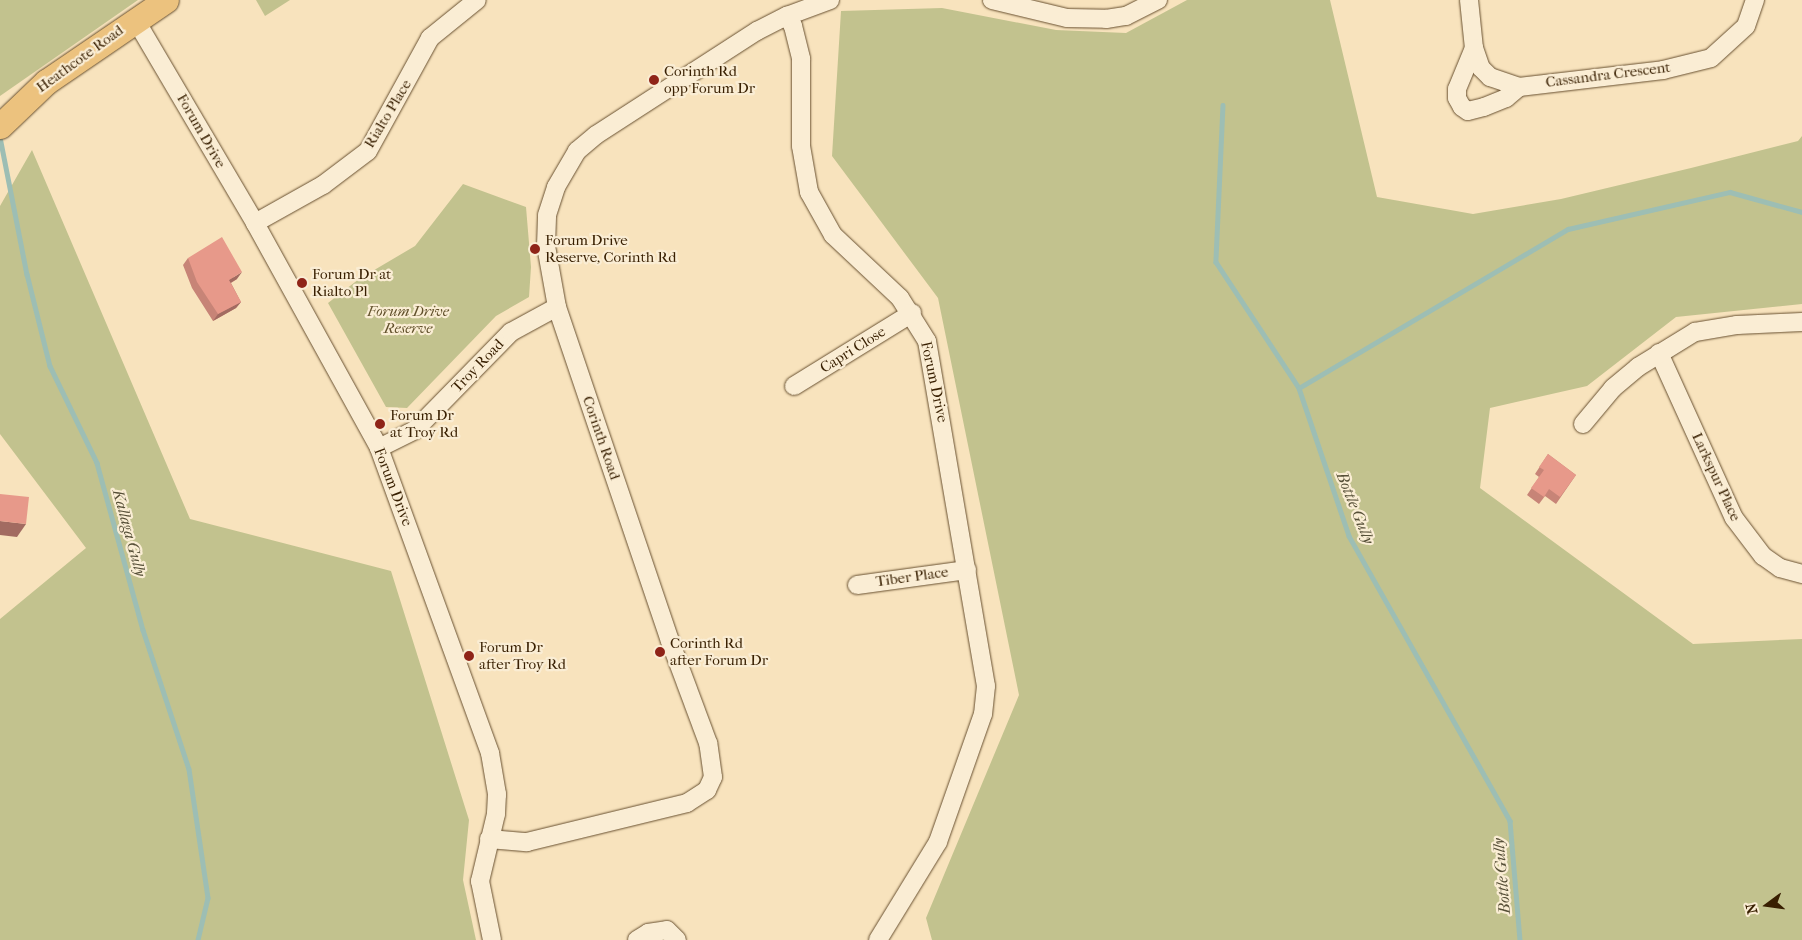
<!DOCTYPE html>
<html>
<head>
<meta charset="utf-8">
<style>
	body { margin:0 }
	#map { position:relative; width:1802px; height:940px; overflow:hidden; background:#f8e3bd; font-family:"IM FELL French Canon",serif }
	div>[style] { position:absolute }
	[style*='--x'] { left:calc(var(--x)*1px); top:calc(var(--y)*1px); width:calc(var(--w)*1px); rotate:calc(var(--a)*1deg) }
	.green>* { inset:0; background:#c2c28e }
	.stream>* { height:4.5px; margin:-2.25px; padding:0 2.25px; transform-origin:2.25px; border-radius:2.25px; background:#9dbeb4 }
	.roads { filter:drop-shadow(0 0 1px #685030) drop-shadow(0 0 1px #685030) }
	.minor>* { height:18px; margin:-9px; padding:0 9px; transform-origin:9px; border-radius:9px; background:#faedd4 }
	.highway>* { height:25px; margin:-12.5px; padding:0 12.5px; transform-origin:12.5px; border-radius:12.5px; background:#ecc27e }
	.wall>* { inset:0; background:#c78477 }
	.shaded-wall>* { inset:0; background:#a26b61 }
	.building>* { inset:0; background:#e7998a }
	.dots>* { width:14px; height:14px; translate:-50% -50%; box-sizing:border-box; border:2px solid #faedd4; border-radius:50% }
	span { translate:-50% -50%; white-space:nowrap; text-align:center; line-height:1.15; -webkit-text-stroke:4.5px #faedd4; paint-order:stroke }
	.street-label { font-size:15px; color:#381f01 }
	.poi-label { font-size:15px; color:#381f01 }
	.left { translate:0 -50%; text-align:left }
	.park-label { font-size:15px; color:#61502b; font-style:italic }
	.water-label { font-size:16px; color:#564f37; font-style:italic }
	.north { position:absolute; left:1742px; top:880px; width:50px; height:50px; -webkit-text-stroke:4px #faedd4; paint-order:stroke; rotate:256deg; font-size:14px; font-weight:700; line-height:20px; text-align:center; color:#381f01 }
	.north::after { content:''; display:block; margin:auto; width:18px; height:22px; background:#381f01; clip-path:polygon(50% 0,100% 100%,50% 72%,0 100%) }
</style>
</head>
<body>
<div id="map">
	<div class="green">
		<div style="clip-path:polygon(0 0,138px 0,0 96px)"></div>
		<div style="clip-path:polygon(256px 0,290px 0,265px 16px)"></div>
		<div style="clip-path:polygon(1187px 0,1330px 0,1377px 197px,1473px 214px,1561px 199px,1691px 168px,1798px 141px,1802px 136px,1802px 304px,1676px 317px,1587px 386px,1490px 408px,1480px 488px,1693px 644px,1802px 639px,1802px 940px,932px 940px,926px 918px,1019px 695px,938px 298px,832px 156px,841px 11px,942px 8px,1056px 30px,1126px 33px)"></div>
		<div style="clip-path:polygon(32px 150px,190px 519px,391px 571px,469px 820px,463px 880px,476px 940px,0 940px,0 619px,86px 548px,0 434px,0 206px)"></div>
		<div style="clip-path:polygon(463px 184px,526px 207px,531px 267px,529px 297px,496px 316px,407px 408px,386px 407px,328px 303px,359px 279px,415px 246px)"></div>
	</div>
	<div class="stream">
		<div style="--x:1223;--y:105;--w:157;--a:92.6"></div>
		<div style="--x:1216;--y:262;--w:151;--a:56.6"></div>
		<div style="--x:1299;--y:388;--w:156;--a:71.3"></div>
		<div style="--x:1349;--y:536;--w:327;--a:60.5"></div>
		<div style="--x:1510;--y:821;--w:119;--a:85.2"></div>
		<div style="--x:0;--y:137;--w:140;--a:78.9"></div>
		<div style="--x:27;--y:274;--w:95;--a:76"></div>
		<div style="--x:50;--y:366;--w:108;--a:64.1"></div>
		<div style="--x:97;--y:463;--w:173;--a:74.6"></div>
		<div style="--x:143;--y:630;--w:146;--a:71.7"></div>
		<div style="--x:189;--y:769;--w:130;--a:81.6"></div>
		<div style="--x:208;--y:898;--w:43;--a:103.4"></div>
		<div style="--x:1299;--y:388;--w:312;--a:-30.6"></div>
		<div style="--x:1568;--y:229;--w:166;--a:-12.9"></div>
		<div style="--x:1730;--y:192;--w:75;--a:15.5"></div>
	</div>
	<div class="roads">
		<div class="minor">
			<div style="--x:992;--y:0;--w:77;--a:13.5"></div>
			<div style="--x:1067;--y:18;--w:39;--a:1"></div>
			<div style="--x:1106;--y:19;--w:20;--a:-9"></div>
			<div style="--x:1126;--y:16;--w:36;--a:-27"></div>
			<div style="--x:1469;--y:0;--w:48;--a:84.1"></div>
			<div style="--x:1474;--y:48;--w:21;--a:71"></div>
			<div style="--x:1481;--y:68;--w:13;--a:45"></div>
			<div style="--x:1490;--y:77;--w:31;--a:19"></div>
			<div style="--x:1519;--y:87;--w:145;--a:-6.7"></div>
			<div style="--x:1663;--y:70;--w:49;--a:-14"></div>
			<div style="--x:1711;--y:58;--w:47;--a:-42.4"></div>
			<div style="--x:1746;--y:26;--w:28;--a:-71"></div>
			<div style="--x:787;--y:16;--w:12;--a:59"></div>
			<div style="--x:793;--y:26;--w:34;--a:76"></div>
			<div style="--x:801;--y:59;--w:87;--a:90"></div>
			<div style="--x:801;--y:146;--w:47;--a:80.1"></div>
			<div style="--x:809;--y:192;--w:49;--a:60.8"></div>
			<div style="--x:833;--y:235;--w:92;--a:43.2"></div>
			<div style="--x:900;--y:298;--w:51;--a:57.9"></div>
			<div style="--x:927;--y:341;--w:350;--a:80.3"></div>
			<div style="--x:986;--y:686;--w:28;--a:96"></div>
			<div style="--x:983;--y:714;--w:136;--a:109.4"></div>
			<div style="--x:938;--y:842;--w:115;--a:121.5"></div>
			<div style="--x:135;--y:19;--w:237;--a:59.5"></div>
			<div style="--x:255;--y:223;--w:257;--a:61.1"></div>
			<div style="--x:379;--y:448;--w:325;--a:70"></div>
			<div style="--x:490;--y:753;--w:42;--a:80.3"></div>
			<div style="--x:497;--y:794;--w:20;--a:93"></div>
			<div style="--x:496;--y:814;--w:69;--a:103.4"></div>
			<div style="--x:480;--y:881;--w:60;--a:78.5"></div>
			<div style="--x:1474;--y:48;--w:44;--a:112.5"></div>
			<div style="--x:1457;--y:89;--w:9;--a:90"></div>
			<div style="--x:1457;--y:98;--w:10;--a:61"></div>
			<div style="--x:1462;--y:107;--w:7;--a:34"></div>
			<div style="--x:1468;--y:111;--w:16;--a:-14"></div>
			<div style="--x:1484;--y:107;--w:24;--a:-22"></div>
			<div style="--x:1506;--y:98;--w:17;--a:-40"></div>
			<div style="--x:255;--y:223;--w:78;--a:-29.2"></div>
			<div style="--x:323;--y:185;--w:56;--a:-37.1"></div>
			<div style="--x:368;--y:151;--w:129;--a:-61.2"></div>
			<div style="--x:430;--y:38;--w:60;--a:-39"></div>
			<div style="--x:1659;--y:353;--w:181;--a:65.6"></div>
			<div style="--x:1734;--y:518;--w:48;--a:52.7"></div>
			<div style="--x:1763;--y:556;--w:21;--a:35"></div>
			<div style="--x:1780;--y:568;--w:23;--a:15"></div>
			<div style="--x:794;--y:386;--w:139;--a:-31.7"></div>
			<div style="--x:1583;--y:424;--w:47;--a:-50.2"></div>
			<div style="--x:1613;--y:388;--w:33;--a:-40"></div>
			<div style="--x:1638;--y:367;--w:67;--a:-31.6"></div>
			<div style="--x:1695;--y:332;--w:43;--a:-9.5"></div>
			<div style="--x:1737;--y:325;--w:65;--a:-2.6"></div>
			<div style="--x:379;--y:448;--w:40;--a:-26.6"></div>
			<div style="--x:415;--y:430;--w:137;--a:-45.6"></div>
			<div style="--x:511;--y:332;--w:52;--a:-28.5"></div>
			<div style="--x:857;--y:585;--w:111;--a:-7.8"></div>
			<div style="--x:489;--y:839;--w:38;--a:5"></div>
			<div style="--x:527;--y:842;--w:165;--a:-13.7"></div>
			<div style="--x:687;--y:803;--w:24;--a:-33"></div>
			<div style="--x:707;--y:790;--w:14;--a:-65"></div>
			<div style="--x:713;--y:777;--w:34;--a:-98"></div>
			<div style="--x:708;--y:743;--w:109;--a:-110.4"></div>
			<div style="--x:670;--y:641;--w:353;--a:-108.7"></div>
			<div style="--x:557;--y:307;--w:62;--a:-100.2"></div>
			<div style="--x:546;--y:246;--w:31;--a:-88"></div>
			<div style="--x:547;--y:215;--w:29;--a:-72"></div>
			<div style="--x:556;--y:187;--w:42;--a:-59.7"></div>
			<div style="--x:577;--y:151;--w:25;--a:-40"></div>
			<div style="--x:596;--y:135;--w:192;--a:-32.9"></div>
			<div style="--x:757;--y:31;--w:34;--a:-27"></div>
			<div style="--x:787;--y:16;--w:46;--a:-20.4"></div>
			<div style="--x:637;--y:940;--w:13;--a:-32"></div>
			<div style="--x:648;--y:933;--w:19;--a:-9"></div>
			<div style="--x:667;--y:930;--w:14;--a:45"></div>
		</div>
		<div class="highway">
			<div style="--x:0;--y:126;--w:64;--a:-43.7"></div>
			<div style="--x:46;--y:82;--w:145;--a:-34.3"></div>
		</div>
	</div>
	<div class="wall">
		<div style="clip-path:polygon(188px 258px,237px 279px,231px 283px,241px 302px,236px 308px,213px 321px,192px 288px,183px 265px)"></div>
		<div style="clip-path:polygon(1548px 454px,1576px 475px,1556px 504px,1545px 496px,1539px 504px,1527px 495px,1539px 477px,1535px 474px)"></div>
	</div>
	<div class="shaded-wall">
		<div style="clip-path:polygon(242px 272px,237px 279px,225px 286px,229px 280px)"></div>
		<div style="clip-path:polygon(241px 302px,236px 308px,213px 321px,218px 314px)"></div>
		<div style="clip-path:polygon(0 521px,26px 524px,17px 537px,0 535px)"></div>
	</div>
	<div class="building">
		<div style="clip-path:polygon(222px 237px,242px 272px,229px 280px,241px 302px,218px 314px,197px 282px,188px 258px)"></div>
		<div style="clip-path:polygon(1548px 454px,1576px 475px,1560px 497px,1549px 489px,1544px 497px,1531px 488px,1544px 470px,1539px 467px)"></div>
		<div style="clip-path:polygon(0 494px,29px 497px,26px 524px,0 521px)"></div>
	</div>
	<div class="dots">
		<div style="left:654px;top:80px;background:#8f2418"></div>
		<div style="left:535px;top:249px;background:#8f2418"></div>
		<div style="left:302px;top:283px;background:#8f2418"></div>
		<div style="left:380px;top:424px;background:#8f2418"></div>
		<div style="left:660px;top:652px;background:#8f2418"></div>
		<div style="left:469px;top:656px;background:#8f2418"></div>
	</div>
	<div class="street-label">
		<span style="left:80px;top:59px;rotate:-36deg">Heathcote Road</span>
		<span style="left:1608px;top:75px;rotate:-7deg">Cassandra Crescent</span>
		<span style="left:388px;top:114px;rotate:-59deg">Rialto Place</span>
		<span style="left:201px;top:131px;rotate:60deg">Forum Drive</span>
		<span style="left:853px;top:350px;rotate:-32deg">Capri Close</span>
		<span style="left:478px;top:366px;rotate:-46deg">Troy Road</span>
		<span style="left:934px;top:382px;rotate:78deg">Forum Drive</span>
		<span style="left:601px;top:438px;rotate:71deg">Corinth Road</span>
		<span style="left:1716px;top:477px;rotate:65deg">Larkspur Place</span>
		<span style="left:393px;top:487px;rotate:69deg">Forum Drive</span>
		<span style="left:912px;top:577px;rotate:-8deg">Tiber Place</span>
	</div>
	<div class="poi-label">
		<span class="left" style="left:664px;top:80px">Corinth Rd<br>opp Forum Dr</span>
		<span class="left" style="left:545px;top:249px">Forum Drive<br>Reserve, Corinth Rd</span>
		<span class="left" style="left:312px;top:283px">Forum Dr at<br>Rialto Pl</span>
		<span class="left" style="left:390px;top:424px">Forum Dr<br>at Troy Rd</span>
		<span class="left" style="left:670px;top:652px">Corinth Rd<br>after Forum Dr</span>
		<span class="left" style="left:479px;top:656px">Forum Dr<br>after Troy Rd</span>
	</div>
	<div class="park-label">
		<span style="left:408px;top:320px">Forum Drive<br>Reserve</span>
	</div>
	<div class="water-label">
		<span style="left:1355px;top:508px;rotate:68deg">Bottle Gully</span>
		<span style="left:129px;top:533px;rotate:75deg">Kallaga Gully</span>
		<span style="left:1502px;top:876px;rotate:-95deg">Bottle Gully</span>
	</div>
	<div class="north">N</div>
</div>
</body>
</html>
